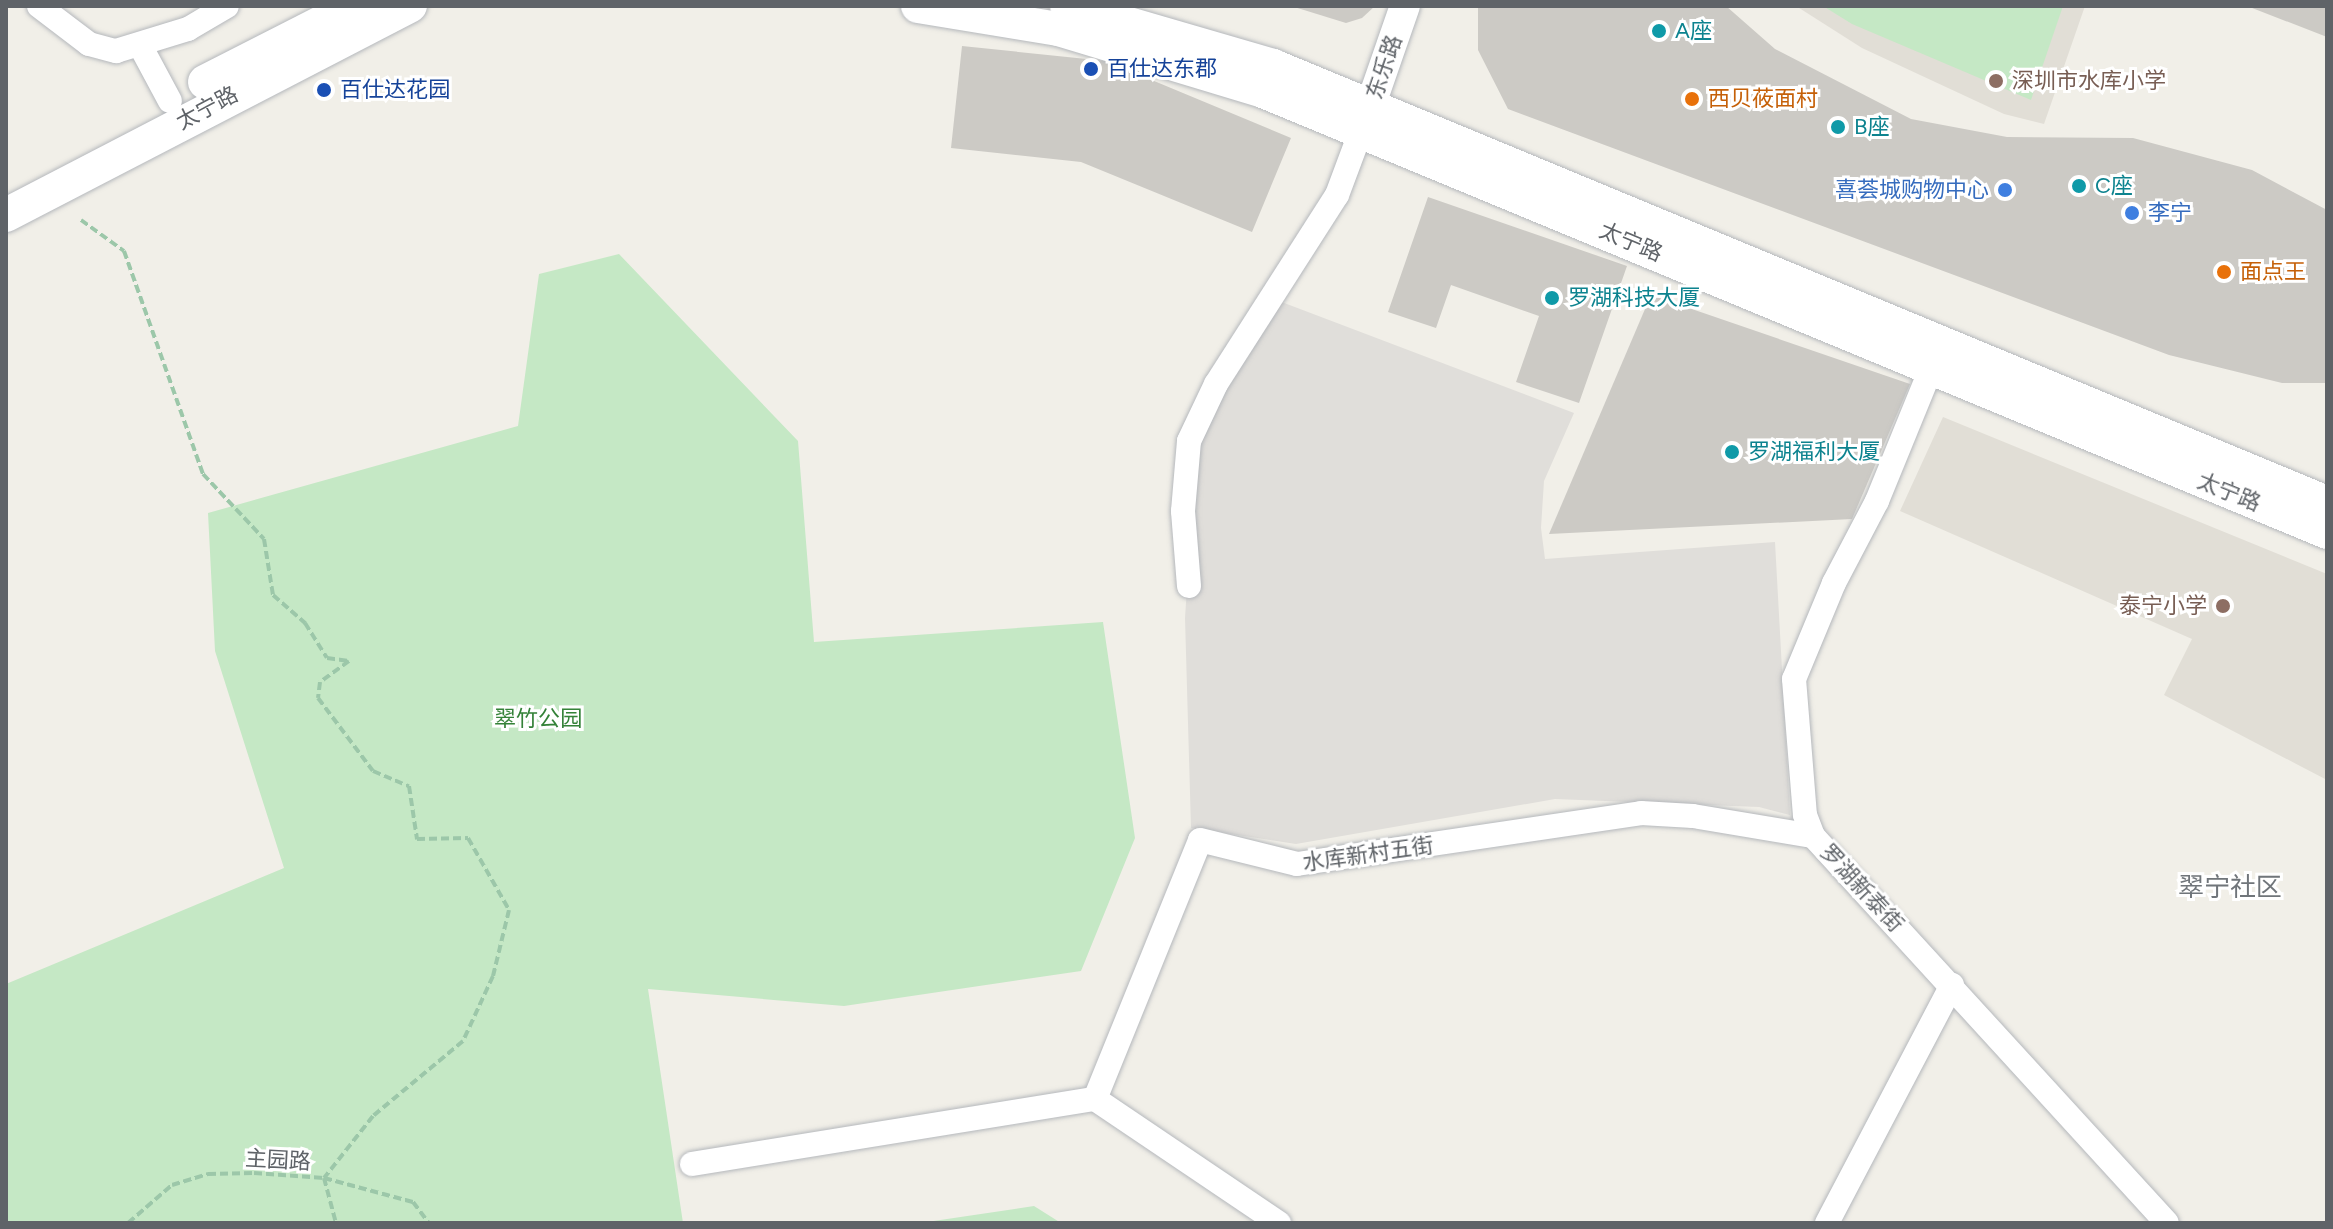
<!DOCTYPE html>
<html>
<head>
<meta charset="utf-8">
<style>
	body { margin:0 }
	#map { position:relative; width:2333px; height:1229px; overflow:hidden; background:#f1efe8; font-family:Figtree,"Noto Sans SC",sans-serif }
	div>[style] { position:absolute }
	[style*='--x'] { left:calc(var(--x)*1px); top:calc(var(--y)*1px); width:calc(var(--w)*1px); rotate:calc(var(--a)*1deg) }
	.industrial>* { inset:0; background:#e0deda }
	.education>* { inset:0; background:#e1ded6 }
	.green>* { inset:0; background:#c5e8c5 }
	.building>* { inset:0; background:#cccac5 }
	.path>* { height:4px; margin-top:-2px; transform-origin:0; background:repeating-linear-gradient(90deg,#9cc7a9 0 8px,transparent 0 12px) }
	.roads { filter:drop-shadow(0 0 2px #b5b8bc) drop-shadow(0 0 2px #b5b8bc) }
	.minor>* { height:24px; margin:-12px; padding:0 12px; transform-origin:12px; border-radius:12px; background:#fff }
	.tertiary>* { height:30px; margin:-15px; padding:0 15px; transform-origin:15px; border-radius:15px; background:#fff }
	.secondary>* { height:34px; margin:-17px; padding:0 17px; transform-origin:17px; border-radius:17px; background:#fff }
	.dots>* { width:22px; height:22px; translate:-50% -50%; box-sizing:border-box; border:4px solid #fff; border-radius:50% }
	span { translate:-50% -50%; white-space:nowrap; text-align:center; line-height:1.15; -webkit-text-stroke:6px #fff; paint-order:stroke }
	.culture-label { font-size:22px; color:#0d838f }
	.left { translate:0 -50%; text-align:left }
	.street-label { font-size:22px; color:#5f6368 }
	.transit-label { font-size:22px; color:#164399 }
	.education-label { font-size:22px; color:#785e54 }
	.right { translate:-100% -50%; text-align:right }
	.food-label { font-size:22px; color:#c56008 }
	.shop-label { font-size:22px; color:#366cbe }
	.park-label { font-size:22px; color:#348238 }
	.quarter-label { font-size:26px; color:#70757a }
	.frame { position:absolute; inset:0; border:8px solid #5f6368; pointer-events:none }
</style>
</head>
<body>
<div id="map">
	<div class="industrial">
		<div style="clip-path:polygon(1279px 301px,1574px 413px,1544px 481px,1541px 528px,1545px 559px,1775px 542px,1790px 815px,1759px 807px,1555px 799px,1296px 844px,1191px 828px,1185px 618px,1197px 436px)"></div>
	</div>
	<div class="education">
		<div style="clip-path:polygon(1796px 6px,2085px 6px,2044px 124px,2004px 114px,1862px 48px)"></div>
		<div style="clip-path:polygon(1943px 417px,2327px 574px,2327px 780px,2164px 695px,2192px 639px,1900px 511px)"></div>
	</div>
	<div class="green">
		<div style="clip-path:polygon(1823px 6px,2063px 6px,2031px 100px,1852px 24px)"></div>
		<div style="clip-path:polygon(619px 254px,798px 441px,814px 642px,1103px 622px,1135px 838px,1081px 971px,844px 1006px,648px 989px,683px 1223px,6px 1223px,6px 984px,284px 868px,215px 651px,208px 513px,518px 426px,539px 274px)"></div>
		<div style="clip-path:polygon(1034px 1206px,1061px 1223px,920px 1223px)"></div>
	</div>
	<div class="building">
		<div style="clip-path:polygon(1291px 6px,1375px 6px,1362px 18px,1346px 23px)"></div>
		<div style="clip-path:polygon(1478px 6px,1726px 6px,1775px 49px,1911px 119px,2007px 137px,2133px 138px,2252px 170px,2327px 210px,2327px 383px,2282px 383px,2169px 355px,1508px 109px,1478px 50px)"></div>
		<div style="clip-path:polygon(2247px 6px,2327px 6px,2327px 37px)"></div>
		<div style="clip-path:polygon(962px 46px,1106px 61px,1291px 138px,1252px 232px,1081px 162px,951px 148px)"></div>
		<div style="clip-path:polygon(1428px 197px,1627px 266px,1579px 403px,1516px 382px,1539px 316px,1451px 285px,1436px 328px,1388px 312px)"></div>
		<div style="clip-path:polygon(1651px 295px,1910px 384px,1852px 519px,1549px 534px)"></div>
	</div>
	<div class="path">
		<div style="--x:81;--y:220;--w:53;--a:35.8"></div>
		<div style="--x:124;--y:251;--w:237;--a:70.5"></div>
		<div style="--x:203;--y:474;--w:89;--a:46.8"></div>
		<div style="--x:264;--y:539;--w:57;--a:80.9"></div>
		<div style="--x:273;--y:595;--w:43;--a:41.2"></div>
		<div style="--x:305;--y:623;--w:41;--a:57.8"></div>
		<div style="--x:327;--y:658;--w:22;--a:8"></div>
		<div style="--x:349;--y:661;--w:36;--a:144"></div>
		<div style="--x:320;--y:682;--w:16;--a:97"></div>
		<div style="--x:318;--y:698;--w:91;--a:53"></div>
		<div style="--x:373;--y:771;--w:39;--a:23"></div>
		<div style="--x:409;--y:786;--w:54;--a:81.4"></div>
		<div style="--x:417;--y:839;--w:51;--a:-1.1"></div>
		<div style="--x:468;--y:838;--w:83;--a:60.3"></div>
		<div style="--x:509;--y:910;--w:68;--a:103.6"></div>
		<div style="--x:493;--y:976;--w:72;--a:114.8"></div>
		<div style="--x:463;--y:1041;--w:117;--a:140.2"></div>
		<div style="--x:373;--y:1116;--w:79;--a:128.3"></div>
		<div style="--x:324;--y:1178;--w:47;--a:75.1"></div>
		<div style="--x:128;--y:1223;--w:58;--a:-40.8"></div>
		<div style="--x:172;--y:1185;--w:38;--a:-17"></div>
		<div style="--x:208;--y:1174;--w:46;--a:-1.2"></div>
		<div style="--x:254;--y:1173;--w:70;--a:4.1"></div>
		<div style="--x:324;--y:1178;--w:92;--a:15.1"></div>
		<div style="--x:413;--y:1202;--w:26;--a:53"></div>
	</div>
	<div class="roads">
		<div class="minor">
			<div style="--x:39;--y:6;--w:63;--a:37.2"></div>
			<div style="--x:89;--y:44;--w:28;--a:15"></div>
			<div style="--x:116;--y:51;--w:75;--a:-17"></div>
			<div style="--x:188;--y:29;--w:45;--a:-30.5"></div>
			<div style="--x:141;--y:47;--w:61;--a:61.8"></div>
			<div style="--x:1937;--y:354;--w:159;--a:112.2"></div>
			<div style="--x:1877;--y:501;--w:93;--a:117.7"></div>
			<div style="--x:1834;--y:583;--w:104;--a:112.6"></div>
			<div style="--x:1794;--y:679;--w:136;--a:85.4"></div>
			<div style="--x:1805;--y:815;--w:22;--a:69"></div>
			<div style="--x:1813;--y:836;--w:524;--a:47.55"></div>
			<div style="--x:1189;--y:586;--w:75;--a:-94.6"></div>
			<div style="--x:1183;--y:511;--w:70;--a:-85.1"></div>
			<div style="--x:1189;--y:441;--w:63;--a:-64.7"></div>
			<div style="--x:1216;--y:384;--w:224;--a:-57.4"></div>
			<div style="--x:1337;--y:195;--w:72;--a:-69.5"></div>
			<div style="--x:1095;--y:1099;--w:279;--a:-67.9"></div>
			<div style="--x:1200;--y:840;--w:100;--a:13.9"></div>
			<div style="--x:1297;--y:864;--w:348;--a:-8.4"></div>
			<div style="--x:1641;--y:813;--w:52;--a:3.3"></div>
			<div style="--x:1693;--y:816;--w:122;--a:9.5"></div>
			<div style="--x:692;--y:1164;--w:408;--a:-9.2"></div>
			<div style="--x:1095;--y:1099;--w:222;--a:34"></div>
			<div style="--x:1827;--y:1223;--w:269;--a:-62.3"></div>
		</div>
		<div class="tertiary">
			<div style="--x:1363;--y:127;--w:128;--a:-70.9"></div>
		</div>
		<div class="secondary">
			<div style="--x:918;--y:6;--w:142;--a:9.3"></div>
			<div style="--x:1058;--y:29;--w:214;--a:16.8"></div>
			<div style="--x:1263;--y:91;--w:1152;--a:22.51"></div>
			<div style="--x:1067;--y:6;--w:215;--a:16.2"></div>
			<div style="--x:1273;--y:66;--w:1141;--a:22.52"></div>
			<div style="--x:205;--y:82;--w:167;--a:-27"></div>
			<div style="--x:6;--y:215;--w:455;--a:-27.4"></div>
		</div>
	</div>
	<div class="dots">
		<div style="left:1659px;top:31px;background:#0f9aa8"></div>
		<div style="left:1091px;top:69px;background:#1a4fb4"></div>
		<div style="left:1996px;top:81px;background:#8d6e63"></div>
		<div style="left:324px;top:90px;background:#1a4fb4"></div>
		<div style="left:1692px;top:99px;background:#e8710a"></div>
		<div style="left:1838px;top:127px;background:#0f9aa8"></div>
		<div style="left:2079px;top:186px;background:#0f9aa8"></div>
		<div style="left:2005px;top:190px;background:#3f7fe0"></div>
		<div style="left:2132px;top:213px;background:#3f7fe0"></div>
		<div style="left:2224px;top:272px;background:#e8710a"></div>
		<div style="left:1552px;top:298px;background:#0f9aa8"></div>
		<div style="left:1732px;top:452px;background:#0f9aa8"></div>
		<div style="left:2223px;top:606px;background:#8d6e63"></div>
	</div>
	<div class="culture-label">
		<span class="left" style="left:1675px;top:31px">A座</span>
		<span class="left" style="left:1854px;top:127px">B座</span>
		<span class="left" style="left:2095px;top:186px">C座</span>
		<span class="left" style="left:1568px;top:298px">罗湖科技大厦</span>
		<span class="left" style="left:1748px;top:452px">罗湖福利大厦</span>
	</div>
	<div class="street-label">
		<span style="left:1384px;top:67px;rotate:-71deg">东乐路</span>
		<span style="left:207px;top:108px;rotate:-28deg">太宁路</span>
		<span style="left:1631px;top:242px;rotate:23deg">太宁路</span>
		<span style="left:2229px;top:492px;rotate:22deg">太宁路</span>
		<span style="left:1368px;top:854px;rotate:-8deg">水库新村五街</span>
		<span style="left:1862px;top:888px;rotate:47deg">罗湖新泰街</span>
		<span style="left:278px;top:1160px;rotate:3deg">主园路</span>
	</div>
	<div class="transit-label">
		<span class="left" style="left:1107px;top:69px">百仕达东郡</span>
		<span class="left" style="left:340px;top:90px">百仕达花园</span>
	</div>
	<div class="education-label">
		<span class="left" style="left:2012px;top:81px">深圳市水库小学</span>
		<span class="right" style="left:2207px;top:606px">泰宁小学</span>
	</div>
	<div class="food-label">
		<span class="left" style="left:1708px;top:99px">西贝莜面村</span>
		<span class="left" style="left:2240px;top:272px">面点王</span>
	</div>
	<div class="shop-label">
		<span class="right" style="left:1989px;top:190px">喜荟城购物中心</span>
		<span class="left" style="left:2148px;top:213px">李宁</span>
	</div>
	<div class="park-label">
		<span style="left:538px;top:719px">翠竹公园</span>
	</div>
	<div class="quarter-label">
		<span style="left:2230px;top:888px">翠宁社区</span>
	</div>
	<div class="frame"></div>
</div>
</body>
</html>
